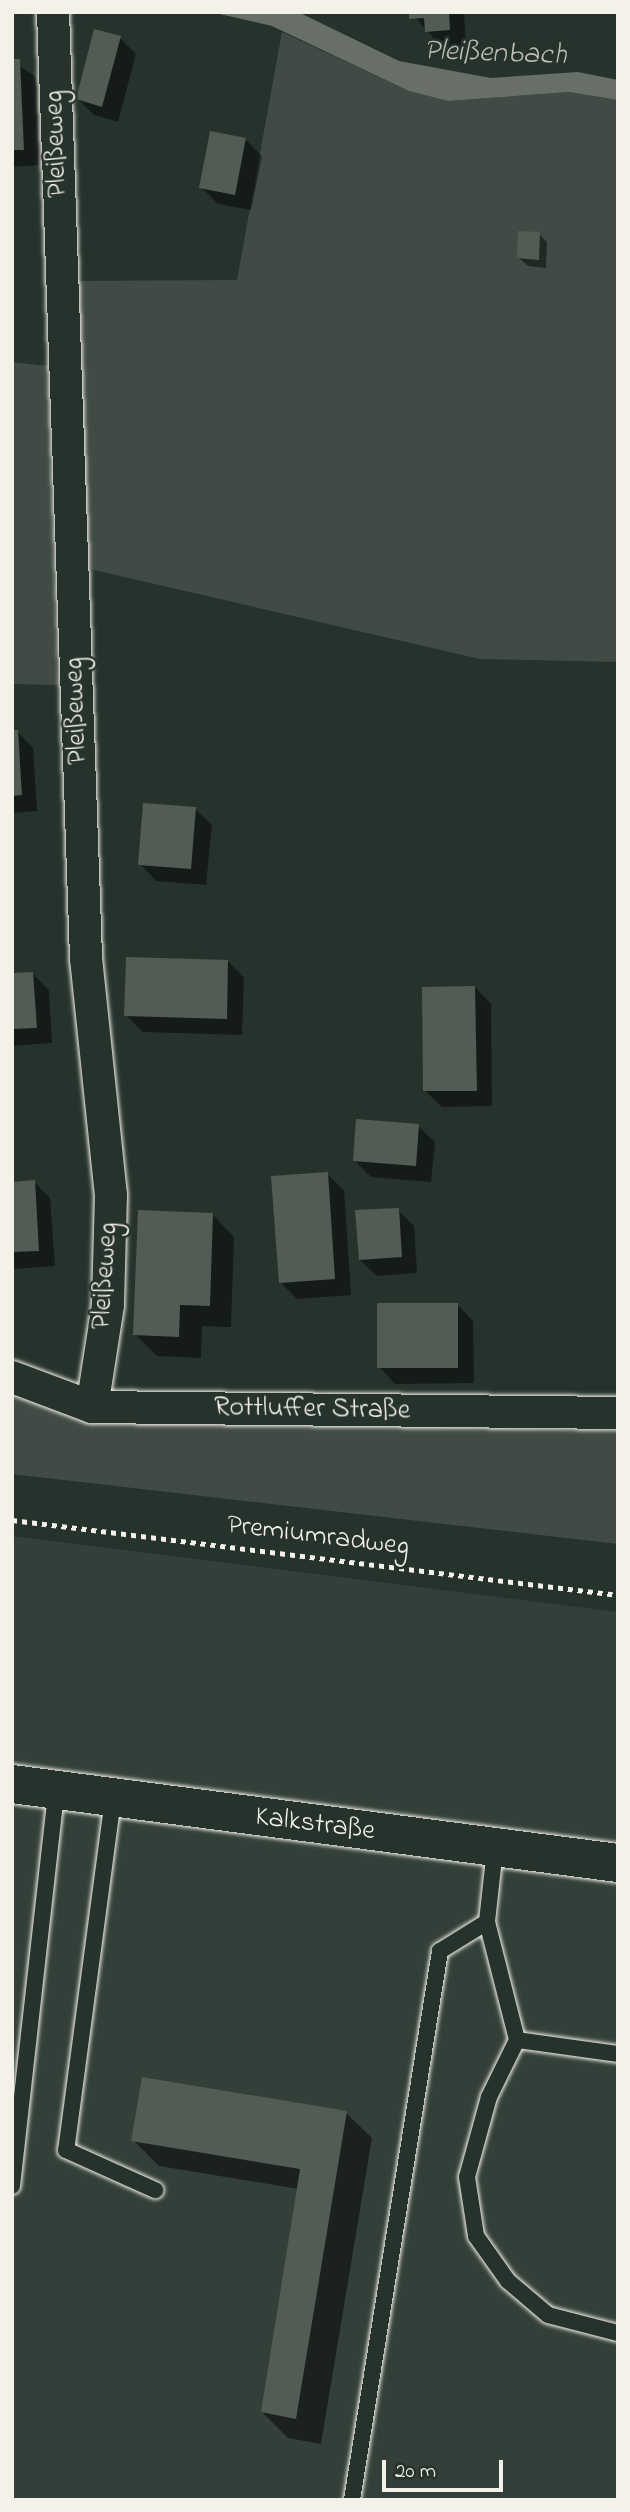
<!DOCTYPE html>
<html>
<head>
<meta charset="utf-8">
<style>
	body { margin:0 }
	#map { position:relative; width:630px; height:2512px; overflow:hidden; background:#26332d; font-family:"Indie Flower",sans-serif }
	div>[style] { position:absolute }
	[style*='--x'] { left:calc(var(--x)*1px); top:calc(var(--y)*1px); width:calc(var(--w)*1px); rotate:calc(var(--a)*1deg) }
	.built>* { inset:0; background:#333f39 }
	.green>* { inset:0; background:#414b45 }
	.water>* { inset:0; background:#676f68 }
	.shadow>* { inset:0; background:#0007 }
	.building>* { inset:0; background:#525c55 }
	.path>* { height:4.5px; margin-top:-2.25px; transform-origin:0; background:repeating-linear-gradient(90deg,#f4f1e8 0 5px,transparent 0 10px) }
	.roads { filter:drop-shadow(0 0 2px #f4f1e8) drop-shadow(0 0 2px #f4f1e8) }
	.lane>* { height:16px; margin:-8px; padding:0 8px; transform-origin:8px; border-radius:8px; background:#26332d }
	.street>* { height:32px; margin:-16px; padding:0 16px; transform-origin:16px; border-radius:16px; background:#26332d }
	.secondary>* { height:38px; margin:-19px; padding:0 19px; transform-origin:19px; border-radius:19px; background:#26332d }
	span { translate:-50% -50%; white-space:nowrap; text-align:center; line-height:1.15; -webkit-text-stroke:5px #26332d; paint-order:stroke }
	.street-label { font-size:28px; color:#f4f1e8 }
	.water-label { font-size:30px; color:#bcbdb5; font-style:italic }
	.frame { position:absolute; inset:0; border:14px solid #f4f1e8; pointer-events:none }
	.scale { position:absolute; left:382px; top:2460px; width:121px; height:32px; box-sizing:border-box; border:4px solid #f4f1e8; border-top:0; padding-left:9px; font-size:21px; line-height:24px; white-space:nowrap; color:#f4f1e8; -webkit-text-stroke:5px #26332d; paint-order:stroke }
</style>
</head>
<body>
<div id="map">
	<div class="built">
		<div style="clip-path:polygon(12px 1536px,618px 1612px,618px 2500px,12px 2500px)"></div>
	</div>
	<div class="green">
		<div style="clip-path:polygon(282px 32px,409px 91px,448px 101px,569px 92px,618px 100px,618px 662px,480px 659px,81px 567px,71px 281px,237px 280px)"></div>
		<div style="clip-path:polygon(12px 362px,48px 366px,57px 685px,12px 684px)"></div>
		<div style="clip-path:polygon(12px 1391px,87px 1420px,618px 1431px,618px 1544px,12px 1474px)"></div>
	</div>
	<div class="water">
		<div style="clip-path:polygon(211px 12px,298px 12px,399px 61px,491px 78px,578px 72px,618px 80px,618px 100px,569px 92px,448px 101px,409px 91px,272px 26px)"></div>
	</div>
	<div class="shadow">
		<div style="clip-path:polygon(410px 12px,464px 12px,466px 46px,443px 48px)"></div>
		<div style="clip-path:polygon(120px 38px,136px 54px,118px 122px,94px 115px,78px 99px)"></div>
		<div style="clip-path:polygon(12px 61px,36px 77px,39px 165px,12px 167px)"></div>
		<div style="clip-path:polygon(245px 139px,262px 156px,251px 210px,218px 204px,201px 187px)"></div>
		<div style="clip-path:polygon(539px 234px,547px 242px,546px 268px,528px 266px,519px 258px)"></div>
		<div style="clip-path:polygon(17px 731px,33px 748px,37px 811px,12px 813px)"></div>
		<div style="clip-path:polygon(195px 809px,212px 825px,206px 885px,156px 881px,140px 864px)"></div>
		<div style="clip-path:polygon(228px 961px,244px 978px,242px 1035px,143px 1032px,126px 1015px)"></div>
		<div style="clip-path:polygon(32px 973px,49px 990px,52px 1043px,12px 1046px,12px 975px)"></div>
		<div style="clip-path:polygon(475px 987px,491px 1004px,492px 1106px,442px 1107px,425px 1091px)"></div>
		<div style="clip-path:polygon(418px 1126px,435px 1142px,431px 1182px,371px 1177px,355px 1161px)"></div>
		<div style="clip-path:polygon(327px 1174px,344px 1190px,351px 1295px,297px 1299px,280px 1282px)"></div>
		<div style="clip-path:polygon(34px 1182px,50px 1198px,55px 1266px,12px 1269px,12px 1184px)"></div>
		<div style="clip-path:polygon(398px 1210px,414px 1226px,417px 1273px,377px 1276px,360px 1260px)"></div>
		<div style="clip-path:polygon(212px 1214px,234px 1237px,231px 1327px,202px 1326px,201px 1358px,157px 1356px,135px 1334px)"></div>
		<div style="clip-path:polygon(457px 1304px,473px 1321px,474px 1383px,395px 1384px,379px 1367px)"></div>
		<div style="clip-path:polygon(346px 2113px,372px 2138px,321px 2444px,288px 2438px,262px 2412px,299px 2189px,159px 2166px,133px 2140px)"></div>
	</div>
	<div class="building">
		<div style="clip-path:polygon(409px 12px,449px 12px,450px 30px,425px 32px,424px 18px,409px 19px)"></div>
		<div style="clip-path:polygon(94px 29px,121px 36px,102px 107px,76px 99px)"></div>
		<div style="clip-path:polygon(12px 59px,20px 59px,24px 150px,12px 150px)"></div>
		<div style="clip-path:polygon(210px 131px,246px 138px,235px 195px,199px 188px)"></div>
		<div style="clip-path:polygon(518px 231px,540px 232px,539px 260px,517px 258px)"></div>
		<div style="clip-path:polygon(12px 730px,18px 730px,22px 795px,12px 796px)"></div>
		<div style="clip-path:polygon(143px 803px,196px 807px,191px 869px,138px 865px)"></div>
		<div style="clip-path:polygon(126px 957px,228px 960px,227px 1019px,124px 1016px)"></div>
		<div style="clip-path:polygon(33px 972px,37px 1028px,12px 1029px,12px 973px)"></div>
		<div style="clip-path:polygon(475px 986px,477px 1091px,423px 1091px,422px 987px)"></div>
		<div style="clip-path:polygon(356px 1119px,419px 1124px,416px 1166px,353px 1161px)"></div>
		<div style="clip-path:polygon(328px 1172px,335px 1279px,279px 1283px,271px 1176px)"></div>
		<div style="clip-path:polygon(35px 1180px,39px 1251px,12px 1252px,12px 1182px)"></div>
		<div style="clip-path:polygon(399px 1208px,402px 1257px,359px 1260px,355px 1210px)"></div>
		<div style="clip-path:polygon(138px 1210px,213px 1213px,210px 1306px,180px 1305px,179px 1337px,133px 1335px)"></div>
		<div style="clip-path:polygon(377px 1303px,458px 1303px,458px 1368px,377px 1368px)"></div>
		<div style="clip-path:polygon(142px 2077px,347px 2111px,296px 2419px,261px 2412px,300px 2169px,131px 2141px)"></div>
	</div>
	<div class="path">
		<div style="--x:12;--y:1520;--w:611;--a:7.06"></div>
	</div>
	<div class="roads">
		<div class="lane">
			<div style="--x:113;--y:1799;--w:354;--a:97.6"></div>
			<div style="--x:66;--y:2150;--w:98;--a:24.2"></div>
			<div style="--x:495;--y:1849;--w:73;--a:96.3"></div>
			<div style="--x:487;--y:1922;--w:122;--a:75.7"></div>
			<div style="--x:517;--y:2040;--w:64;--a:116.2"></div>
			<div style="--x:489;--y:2097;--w:83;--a:105.4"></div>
			<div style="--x:467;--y:2177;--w:60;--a:81.3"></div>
			<div style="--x:476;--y:2236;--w:55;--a:54.6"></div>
			<div style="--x:508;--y:2281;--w:52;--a:40.4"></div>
			<div style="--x:548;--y:2315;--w:72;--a:14.4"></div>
			<div style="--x:517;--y:2040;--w:102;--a:7.9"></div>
			<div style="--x:12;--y:2186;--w:397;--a:-83.6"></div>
			<div style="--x:352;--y:2500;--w:556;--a:-80.89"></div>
			<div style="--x:440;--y:1951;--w:55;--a:-31.7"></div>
		</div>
		<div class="street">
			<div style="--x:53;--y:12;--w:947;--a:88"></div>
			<div style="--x:86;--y:958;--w:238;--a:84"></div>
			<div style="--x:111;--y:1195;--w:110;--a:91.6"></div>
			<div style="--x:108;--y:1305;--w:103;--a:98.9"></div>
			<div style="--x:12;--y:1377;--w:85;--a:20.6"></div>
			<div style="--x:92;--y:1407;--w:526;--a:0.65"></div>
		</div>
		<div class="secondary">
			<div style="--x:12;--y:1784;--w:611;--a:7.43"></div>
		</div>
	</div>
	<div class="street-label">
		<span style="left:57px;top:144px;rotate:-92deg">Pleißeweg</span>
		<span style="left:77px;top:711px;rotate:-92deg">Pleißeweg</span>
		<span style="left:106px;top:1276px;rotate:-86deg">Pleißeweg</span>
		<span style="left:312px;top:1410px;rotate:1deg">Rottluffer Straße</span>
		<span style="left:318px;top:1537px;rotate:7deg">Premiumradweg</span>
		<span style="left:315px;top:1825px;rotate:7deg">Kalkstraße</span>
	</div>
	<div class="water-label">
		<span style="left:495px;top:54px;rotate:2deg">Pleißenbach</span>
	</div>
	<div class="frame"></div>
	<div class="scale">20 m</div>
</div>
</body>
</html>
